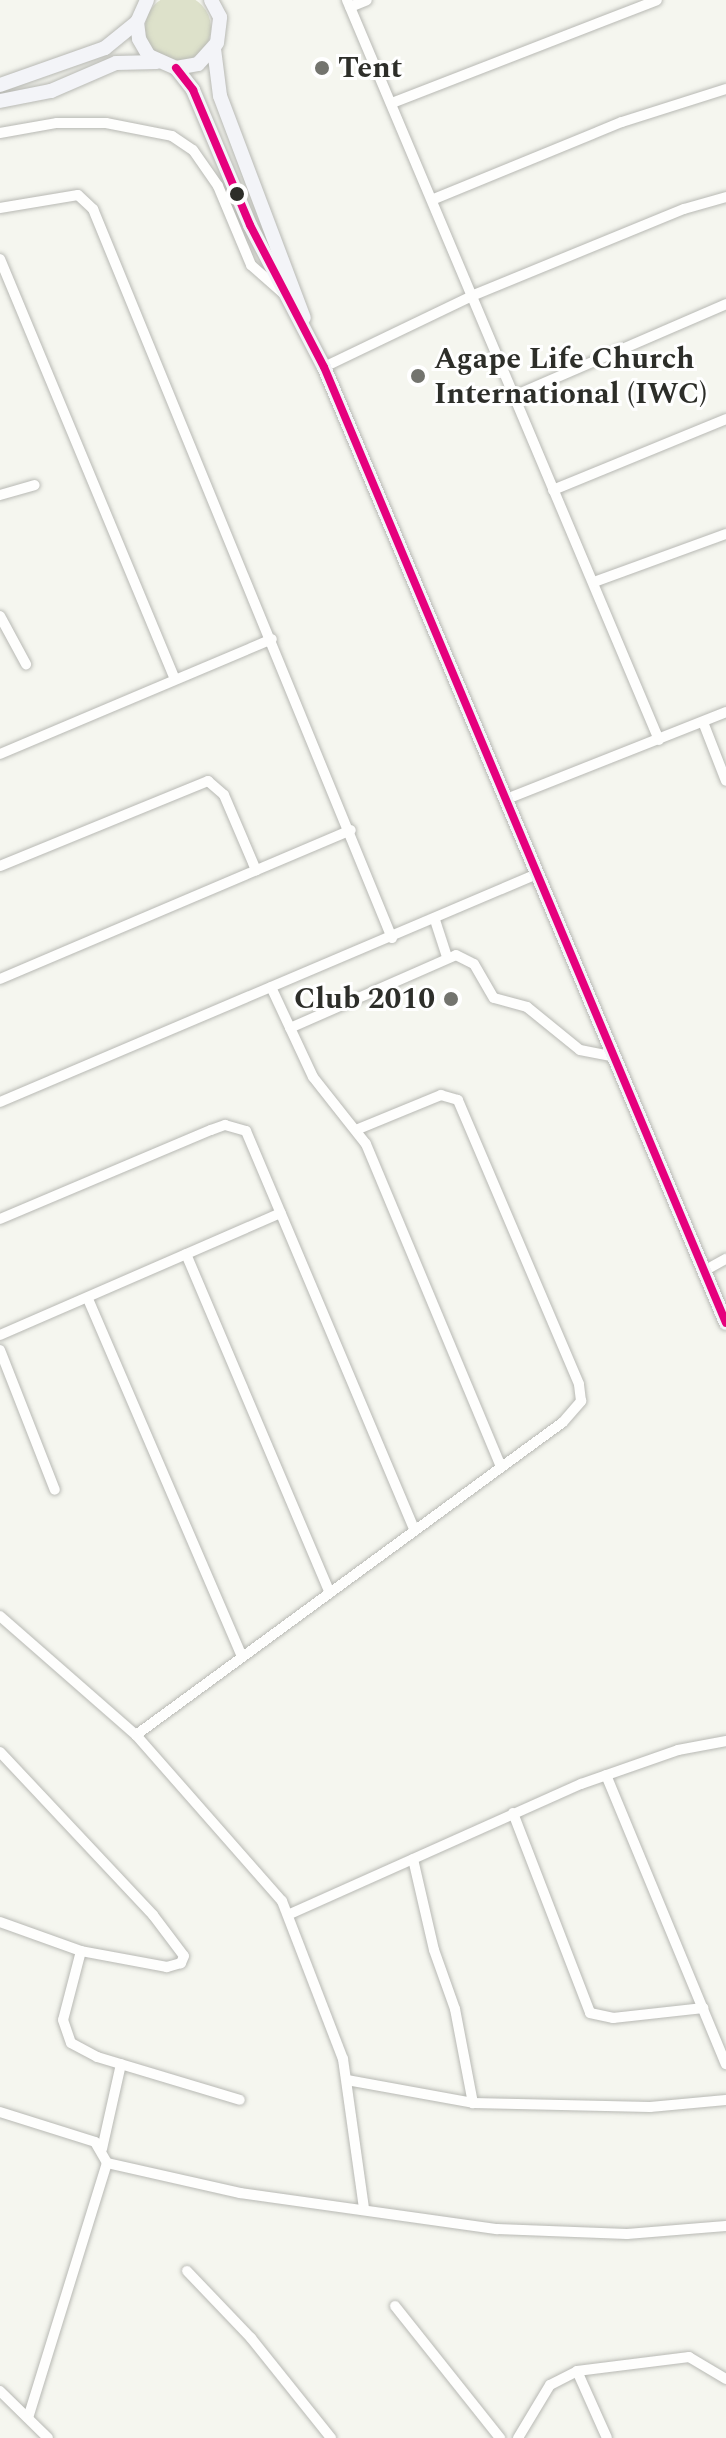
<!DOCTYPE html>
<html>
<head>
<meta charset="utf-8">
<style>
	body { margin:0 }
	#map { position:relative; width:726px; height:2438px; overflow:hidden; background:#f5f6ef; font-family:Spectral,serif }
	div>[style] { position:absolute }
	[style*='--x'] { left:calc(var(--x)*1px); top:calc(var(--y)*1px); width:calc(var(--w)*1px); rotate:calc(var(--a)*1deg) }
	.green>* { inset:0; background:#dde1ca }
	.round { border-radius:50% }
	.roads { filter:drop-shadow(0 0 2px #b8b9b4) drop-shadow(0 0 2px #b8b9b4) }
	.minor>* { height:10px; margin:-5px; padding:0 5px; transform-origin:5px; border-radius:5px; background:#fefefd }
	.major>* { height:14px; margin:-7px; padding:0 7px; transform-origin:7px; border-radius:7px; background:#f3f4f8 }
	.bus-1>* { height:8px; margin:-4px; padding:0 4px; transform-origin:4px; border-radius:4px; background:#e5007d }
	.dots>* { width:22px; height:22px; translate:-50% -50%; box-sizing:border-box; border:4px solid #fff; border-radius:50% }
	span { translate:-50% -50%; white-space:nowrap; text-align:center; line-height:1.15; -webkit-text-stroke:6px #fff; paint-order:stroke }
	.poi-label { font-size:30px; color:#2d2e29; font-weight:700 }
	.left { translate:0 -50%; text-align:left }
	.right { translate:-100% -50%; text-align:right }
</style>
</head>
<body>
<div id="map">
	<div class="green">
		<div class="round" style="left:145px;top:-5px;width:66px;height:66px"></div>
	</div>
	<div class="roads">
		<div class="minor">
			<div style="--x:347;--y:0;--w:803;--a:67.14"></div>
			<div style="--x:350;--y:7;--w:18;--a:-22"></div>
			<div style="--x:392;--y:103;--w:284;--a:-21.2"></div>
			<div style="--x:0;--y:133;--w:58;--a:-10"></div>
			<div style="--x:57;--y:123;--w:49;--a:0"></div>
			<div style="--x:106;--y:123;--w:67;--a:11.1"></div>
			<div style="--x:172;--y:136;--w:25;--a:34"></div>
			<div style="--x:193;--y:150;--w:44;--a:55.2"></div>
			<div style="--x:218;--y:186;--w:86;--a:67.3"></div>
			<div style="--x:251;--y:265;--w:45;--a:41.4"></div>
			<div style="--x:434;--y:199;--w:203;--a:-22.3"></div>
			<div style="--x:622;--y:122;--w:109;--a:-17.6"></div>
			<div style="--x:0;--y:208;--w:79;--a:-9.5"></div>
			<div style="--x:78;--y:195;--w:21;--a:43"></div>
			<div style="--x:93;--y:209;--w:788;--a:67.7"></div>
			<div style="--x:0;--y:259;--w:454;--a:67.4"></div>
			<div style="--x:324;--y:367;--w:166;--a:-25.6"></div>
			<div style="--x:474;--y:295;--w:227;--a:-22.3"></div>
			<div style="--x:684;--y:209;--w:44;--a:-15.9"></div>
			<div style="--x:516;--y:395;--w:229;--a:-23.4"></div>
			<div style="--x:553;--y:490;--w:187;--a:-22.3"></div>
			<div style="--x:0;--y:495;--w:36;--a:-16"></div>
			<div style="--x:594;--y:582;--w:140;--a:-20"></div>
			<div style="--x:0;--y:616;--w:55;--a:61.6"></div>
			<div style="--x:703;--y:722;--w:63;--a:68.7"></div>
			<div style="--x:0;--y:754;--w:295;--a:-22.9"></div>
			<div style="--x:504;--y:800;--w:239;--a:-21.6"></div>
			<div style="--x:0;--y:866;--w:225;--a:-22.2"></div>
			<div style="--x:208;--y:781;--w:21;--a:41"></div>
			<div style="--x:224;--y:795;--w:82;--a:66.9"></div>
			<div style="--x:435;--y:920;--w:40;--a:72"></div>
			<div style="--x:0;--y:979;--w:381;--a:-23"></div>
			<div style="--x:271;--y:987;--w:99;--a:65"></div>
			<div style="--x:313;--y:1077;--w:85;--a:51.7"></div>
			<div style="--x:366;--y:1144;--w:350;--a:67.3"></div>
			<div style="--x:290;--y:1028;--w:181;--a:-23.7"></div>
			<div style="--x:456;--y:955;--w:20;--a:27"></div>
			<div style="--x:474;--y:964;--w:39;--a:60"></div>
			<div style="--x:494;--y:998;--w:34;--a:15"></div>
			<div style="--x:527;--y:1007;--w:68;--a:39.1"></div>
			<div style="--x:580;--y:1050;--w:37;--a:11"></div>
			<div style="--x:0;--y:1102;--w:583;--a:-23.01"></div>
			<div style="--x:0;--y:1219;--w:229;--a:-22.9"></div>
			<div style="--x:211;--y:1130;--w:15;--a:-20"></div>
			<div style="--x:225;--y:1125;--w:22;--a:16"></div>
			<div style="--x:246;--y:1131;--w:432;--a:67.1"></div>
			<div style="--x:186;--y:1254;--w:368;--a:67"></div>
			<div style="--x:704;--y:1271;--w:25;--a:-29"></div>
			<div style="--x:88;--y:1299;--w:390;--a:66.7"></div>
			<div style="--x:0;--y:1335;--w:306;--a:-23.5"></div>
			<div style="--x:0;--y:1350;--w:150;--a:68.6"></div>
			<div style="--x:0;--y:1616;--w:181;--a:41.2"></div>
			<div style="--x:136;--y:1735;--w:221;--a:48.7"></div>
			<div style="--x:282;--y:1901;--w:169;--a:68.9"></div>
			<div style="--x:343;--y:2059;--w:150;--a:82"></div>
			<div style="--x:136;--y:1735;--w:529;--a:-36.24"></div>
			<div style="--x:563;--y:1422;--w:28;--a:-49"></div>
			<div style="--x:581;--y:1401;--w:17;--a:-97"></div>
			<div style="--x:579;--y:1384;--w:309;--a:-113.1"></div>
			<div style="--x:458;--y:1100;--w:18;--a:-164"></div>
			<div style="--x:441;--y:1095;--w:90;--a:157.7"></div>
			<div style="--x:0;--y:1752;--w:224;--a:46.8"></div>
			<div style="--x:153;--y:1915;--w:51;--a:52.9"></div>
			<div style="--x:184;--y:1956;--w:8;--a:113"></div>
			<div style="--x:181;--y:1963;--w:15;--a:164"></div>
			<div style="--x:167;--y:1967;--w:87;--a:-169.5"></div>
			<div style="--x:81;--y:1951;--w:71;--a:104.6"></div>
			<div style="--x:63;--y:2020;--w:24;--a:71"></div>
			<div style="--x:71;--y:2043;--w:30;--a:28"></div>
			<div style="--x:97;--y:2057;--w:149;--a:16.7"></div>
			<div style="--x:606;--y:1775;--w:313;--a:67.5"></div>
			<div style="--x:513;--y:1813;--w:214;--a:68.9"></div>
			<div style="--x:590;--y:2013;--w:24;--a:12"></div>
			<div style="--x:613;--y:2018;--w:91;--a:-6.3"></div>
			<div style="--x:413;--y:1859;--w:93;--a:77"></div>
			<div style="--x:434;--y:1950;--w:63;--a:70.4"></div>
			<div style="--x:455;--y:2009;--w:96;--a:79.2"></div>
			<div style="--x:290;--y:1914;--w:319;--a:-24.1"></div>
			<div style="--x:581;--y:1784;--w:103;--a:-19.3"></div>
			<div style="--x:678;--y:1750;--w:49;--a:-10.6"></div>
			<div style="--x:0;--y:1922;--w:86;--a:19.7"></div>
			<div style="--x:347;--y:2080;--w:128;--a:10.3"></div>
			<div style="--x:473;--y:2103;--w:177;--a:1.3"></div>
			<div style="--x:650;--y:2107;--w:76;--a:-5.3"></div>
			<div style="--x:0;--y:2112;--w:100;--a:17.5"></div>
			<div style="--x:95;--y:2142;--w:24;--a:60"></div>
			<div style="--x:102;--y:2149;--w:87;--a:-77.4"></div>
			<div style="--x:187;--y:2271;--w:93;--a:46.3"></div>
			<div style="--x:251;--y:2338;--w:128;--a:51.3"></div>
			<div style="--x:395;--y:2306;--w:169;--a:51.5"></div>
			<div style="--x:577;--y:2371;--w:73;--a:65.9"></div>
			<div style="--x:0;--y:2391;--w:67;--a:44.4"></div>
			<div style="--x:28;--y:2418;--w:267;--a:-72.8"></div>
			<div style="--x:107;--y:2163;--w:136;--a:12.7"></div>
			<div style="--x:240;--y:2193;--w:260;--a:8"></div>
			<div style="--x:497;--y:2229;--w:130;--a:2.2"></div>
			<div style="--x:627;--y:2234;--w:99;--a:-4.6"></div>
			<div style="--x:518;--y:2438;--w:62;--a:-58.9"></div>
			<div style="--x:550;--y:2385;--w:30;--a:-27"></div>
			<div style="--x:577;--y:2371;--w:113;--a:-7.1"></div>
			<div style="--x:689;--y:2357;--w:43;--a:30.7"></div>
		</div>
		<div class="major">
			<div style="--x:147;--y:0;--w:24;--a:114"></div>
			<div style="--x:137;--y:22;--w:17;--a:83"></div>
			<div style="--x:139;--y:39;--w:20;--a:60"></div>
			<div style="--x:149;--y:56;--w:30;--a:24"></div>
			<div style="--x:176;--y:68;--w:22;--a:-10"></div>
			<div style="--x:198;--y:64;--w:28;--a:-48"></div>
			<div style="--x:217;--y:43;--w:26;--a:-83"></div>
			<div style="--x:220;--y:17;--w:19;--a:-118"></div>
			<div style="--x:214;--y:49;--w:47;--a:82.7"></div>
			<div style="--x:220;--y:96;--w:237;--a:69.3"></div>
			<div style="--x:176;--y:68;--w:28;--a:52"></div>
			<div style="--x:193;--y:90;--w:147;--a:67.1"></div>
			<div style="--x:250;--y:225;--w:160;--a:62.5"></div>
			<div style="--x:324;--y:367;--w:1037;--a:67.19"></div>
			<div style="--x:0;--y:85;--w:111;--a:-19.4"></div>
			<div style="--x:105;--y:48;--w:41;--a:-39.1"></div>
			<div style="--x:0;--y:101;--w:52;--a:-11.1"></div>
			<div style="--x:51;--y:91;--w:71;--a:-23.3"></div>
			<div style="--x:116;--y:63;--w:41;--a:-1.4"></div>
		</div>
	</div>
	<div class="bus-1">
		<div style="--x:176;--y:68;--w:28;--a:52"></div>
		<div style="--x:193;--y:90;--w:147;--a:67.1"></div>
		<div style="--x:250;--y:225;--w:160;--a:62.5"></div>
		<div style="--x:324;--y:367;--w:1037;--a:67.19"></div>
	</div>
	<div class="dots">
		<div style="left:322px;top:68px;background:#73746e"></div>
		<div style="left:237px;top:194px;background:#2d2e29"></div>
		<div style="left:418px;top:376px;background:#73746e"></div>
		<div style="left:451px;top:999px;background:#73746e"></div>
	</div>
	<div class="poi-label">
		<span class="left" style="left:338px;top:68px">Tent</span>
		<span class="left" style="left:434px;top:376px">Agape Life Church<br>International (IWC)</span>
		<span class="right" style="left:435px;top:999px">Club 2010</span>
	</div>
</div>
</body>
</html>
